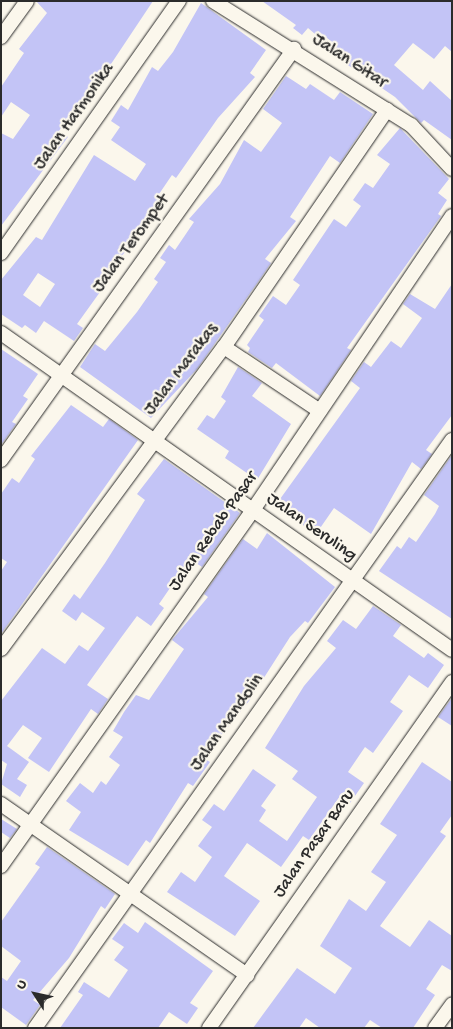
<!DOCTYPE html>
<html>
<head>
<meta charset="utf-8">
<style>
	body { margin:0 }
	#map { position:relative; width:453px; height:1029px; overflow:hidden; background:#fbf7ec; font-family:"Gochi Hand",sans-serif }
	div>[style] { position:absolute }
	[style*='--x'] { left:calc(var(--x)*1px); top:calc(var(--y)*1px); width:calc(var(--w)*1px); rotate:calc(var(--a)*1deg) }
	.building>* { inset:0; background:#c3c4f6 }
	.roads { filter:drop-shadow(0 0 1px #2b2b2b) drop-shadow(0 0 1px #2b2b2b) }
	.minor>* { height:14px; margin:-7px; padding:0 7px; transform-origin:7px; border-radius:7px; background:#fbf7ec }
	span { translate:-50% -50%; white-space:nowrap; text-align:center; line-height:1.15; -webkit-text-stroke:4.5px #fbf7ec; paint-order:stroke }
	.street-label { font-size:18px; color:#2b2b2b }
	.frame { position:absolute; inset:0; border:2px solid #2b2b2b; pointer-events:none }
	.north { position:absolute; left:10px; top:969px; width:50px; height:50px; -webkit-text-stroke:4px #fbf7ec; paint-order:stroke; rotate:305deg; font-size:14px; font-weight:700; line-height:20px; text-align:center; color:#2b2b2b }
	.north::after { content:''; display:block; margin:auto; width:18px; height:22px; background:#2b2b2b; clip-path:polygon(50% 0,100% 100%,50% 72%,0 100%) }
</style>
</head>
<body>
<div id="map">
	<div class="building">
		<div style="clip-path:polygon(36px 1px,153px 1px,75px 118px,70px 114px,59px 131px,68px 137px,1px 226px,1px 133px,13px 139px,30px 115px,11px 102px,1px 117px,1px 87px,24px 53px,19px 49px,47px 13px)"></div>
		<div style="clip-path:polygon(262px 1px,452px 1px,452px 52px,445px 46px,434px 59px,413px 43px,394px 65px,423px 90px,430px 81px,452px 101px,452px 140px,424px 120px,421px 123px,395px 97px,330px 53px,336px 45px,318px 31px,315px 34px,308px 28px,302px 35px,293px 28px,296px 25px)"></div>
		<div style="clip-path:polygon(evenodd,201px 3px,266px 50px,250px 73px,255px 77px,218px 118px,176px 178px,172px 175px,157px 197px,167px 203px,114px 265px,118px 267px,77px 324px,83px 328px,74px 341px,44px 321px,36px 333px,25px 325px,22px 328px,1px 314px,1px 280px,36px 237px,42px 240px,94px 155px,135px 181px,146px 164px,111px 140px,120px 127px,111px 121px,121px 105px,128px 110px,152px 67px,158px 71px,173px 52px,201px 3px,38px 273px,55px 284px,40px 307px,23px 295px,38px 273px)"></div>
		<div style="clip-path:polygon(286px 76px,306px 89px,310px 84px,334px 100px,340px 92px,373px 114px,340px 163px,330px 156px,290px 217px,296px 221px,265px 259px,271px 263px,258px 282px,197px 369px,151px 418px,80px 367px,95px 344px,105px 351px,137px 312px,158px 282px,154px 279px,166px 262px,160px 258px,169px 245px,175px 250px,194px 222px,189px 219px,220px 184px,244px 140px,261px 152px,282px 123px,263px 109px)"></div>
		<div style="clip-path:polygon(400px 128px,449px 179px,438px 193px,447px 200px,438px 214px,441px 216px,347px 348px,351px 350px,320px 396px,276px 363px,272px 368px,248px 352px,250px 348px,247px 345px,264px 320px,259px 316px,273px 296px,286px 305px,300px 285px,293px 280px,334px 219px,346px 227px,361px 206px,353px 200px,365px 183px,373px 188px,390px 164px,377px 155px)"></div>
		<div style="clip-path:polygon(452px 284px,452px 415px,426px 450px,432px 454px,421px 469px,412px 462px,371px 534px,334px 508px,316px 534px,275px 506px,360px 388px,351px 381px,364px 362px,371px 367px,391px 341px,401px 348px,422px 318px,403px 304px,410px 294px,435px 309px)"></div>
		<div style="clip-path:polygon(1px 349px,38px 374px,23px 396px,28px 399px,12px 422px,16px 424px,1px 445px)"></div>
		<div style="clip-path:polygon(238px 367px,262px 383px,252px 396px,291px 424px,257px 480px,225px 458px,229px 451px,197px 429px,207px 415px,214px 419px,226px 401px,221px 397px)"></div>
		<div style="clip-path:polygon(71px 405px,103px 427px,109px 419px,138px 440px,1px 634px,1px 571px,7px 562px,1px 558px,1px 494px,12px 478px,19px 483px,35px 459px,31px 456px)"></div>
		<div style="clip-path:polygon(452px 455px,452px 619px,379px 571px,397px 546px,401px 549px,409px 537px,416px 542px,435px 514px,439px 506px,424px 495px)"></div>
		<div style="clip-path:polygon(164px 459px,240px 513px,202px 567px,190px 559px,159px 604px,164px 608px,151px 626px,137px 616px,120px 639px,87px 685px,108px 699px,98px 714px,91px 709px,49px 772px,28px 758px,42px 738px,23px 725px,7px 746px,29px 762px,17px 779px,27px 785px,20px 797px,1px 784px,7px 764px,1px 760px,1px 701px,42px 648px,65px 664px,79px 645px,88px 651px,105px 628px,82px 612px,76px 621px,62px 611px,74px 594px,80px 599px,105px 563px,145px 500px,137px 494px)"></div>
		<div style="clip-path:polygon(267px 533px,335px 587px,308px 623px,305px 621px,290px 637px,249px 701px,203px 758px,210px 762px,193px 786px,188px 783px,150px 843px,146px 840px,128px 866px,69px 830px,81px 812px,66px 801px,80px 783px,93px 793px,101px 781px,106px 785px,120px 765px,109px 757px,123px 737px,113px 731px,124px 712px,136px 695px,149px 700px,184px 649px,172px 640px,208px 597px,204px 594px,243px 539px,257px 549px)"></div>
		<div style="clip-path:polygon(373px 606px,401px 625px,393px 636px,424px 658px,428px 653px,444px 665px,428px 688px,409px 675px,390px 702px,403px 711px,373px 753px,365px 747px,348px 772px,364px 783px,350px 803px,340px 796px,309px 840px,303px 836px,281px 867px,247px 843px,224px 876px,260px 901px,235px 936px,167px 892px,181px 872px,195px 882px,212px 857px,198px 846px,212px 827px,202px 820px,214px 804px,224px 811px,253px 769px,276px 785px,261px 806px,266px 810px,259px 821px,287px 841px,317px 797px,292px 779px,298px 771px,265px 748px,304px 686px,336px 648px,327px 641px,343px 620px,356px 629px)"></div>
		<div style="clip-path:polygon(452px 698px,452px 726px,438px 717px)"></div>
		<div style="clip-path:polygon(422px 762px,452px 782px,452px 815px,440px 832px,446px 836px,380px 926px,410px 947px,429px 920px,452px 936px,452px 971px,442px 965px,426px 989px,435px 995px,413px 1028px,382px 1028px,370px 1020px,364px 1028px,320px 1028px,306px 1018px,299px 1028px,253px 1028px,297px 968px,335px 994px,352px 968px,320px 946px,349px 899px,366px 911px,386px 882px,371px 872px,397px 835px,380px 824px)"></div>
		<div style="clip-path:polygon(1px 819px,17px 829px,10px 838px,1px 832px)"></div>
		<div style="clip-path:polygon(47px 847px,115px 894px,105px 909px,101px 906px,69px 958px,33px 1000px,40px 1005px,26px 1025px,1px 1007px,1px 977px,7px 981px,21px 961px,1px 946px,1px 922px,40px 867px,35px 864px)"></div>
		<div style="clip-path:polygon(145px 922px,213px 971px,190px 1003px,198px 1008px,187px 1024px,169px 1012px,158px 1028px,60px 1028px,83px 995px,78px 992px,84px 982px,109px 998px,128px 970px,114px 960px,124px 947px,112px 939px,124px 923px,138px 933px)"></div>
	</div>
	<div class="roads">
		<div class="minor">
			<div style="--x:213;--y:1;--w:234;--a:32.1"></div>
			<div style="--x:411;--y:125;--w:60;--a:47"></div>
			<div style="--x:1;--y:37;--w:44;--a:-54.2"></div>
			<div style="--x:1;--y:253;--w:309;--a:-54.8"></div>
			<div style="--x:1;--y:333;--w:551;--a:35.1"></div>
			<div style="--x:224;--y:347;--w:115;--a:33.7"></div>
			<div style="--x:1;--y:460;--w:505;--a:-54.52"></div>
			<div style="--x:1;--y:649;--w:375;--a:-53.6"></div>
			<div style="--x:224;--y:347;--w:288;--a:-55.5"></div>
			<div style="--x:1;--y:804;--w:300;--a:34.8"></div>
			<div style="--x:1;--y:866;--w:436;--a:-54.7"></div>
			<div style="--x:253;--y:510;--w:355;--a:-55.9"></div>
			<div style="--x:35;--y:1028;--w:721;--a:-54.66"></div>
			<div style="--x:209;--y:1028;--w:423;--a:-54.9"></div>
			<div style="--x:435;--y:1028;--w:29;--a:-54"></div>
		</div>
	</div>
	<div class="street-label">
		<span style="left:349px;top:62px;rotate:33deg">Jalan Gitar</span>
		<span style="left:75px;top:117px;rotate:-55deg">Jalan Harmonika</span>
		<span style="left:132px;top:244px;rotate:-54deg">Jalan Terompet</span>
		<span style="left:182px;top:370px;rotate:-53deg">Jalan Marakas</span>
		<span style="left:311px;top:528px;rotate:35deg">Jalan Seruling</span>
		<span style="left:214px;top:532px;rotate:-55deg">Jalan Rebab Pasar</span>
		<span style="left:228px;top:723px;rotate:-55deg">Jalan Mandolin</span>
		<span style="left:315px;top:844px;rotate:-55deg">Jalan Pasar Baru</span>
	</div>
	<div class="frame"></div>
	<div class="north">U</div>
</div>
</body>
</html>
